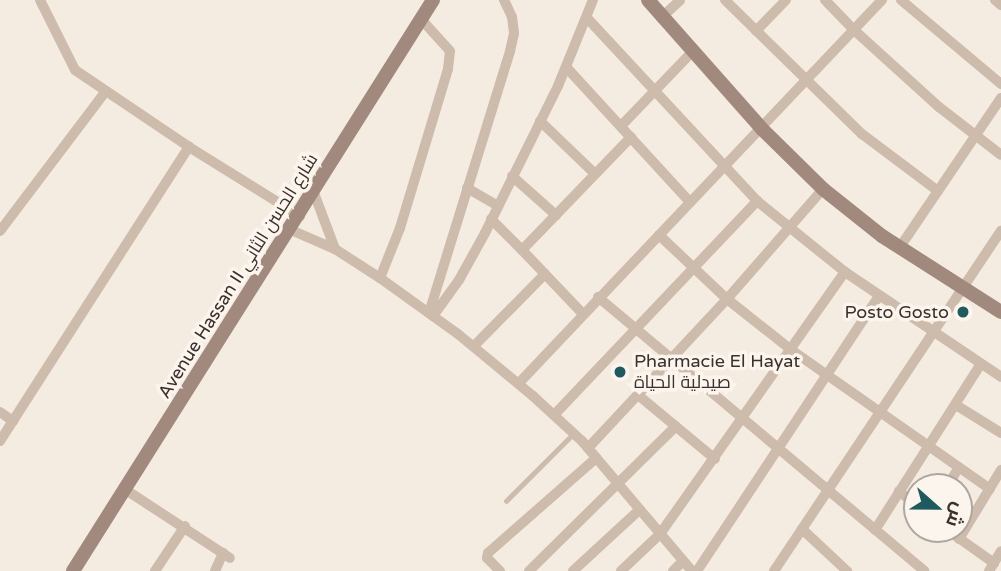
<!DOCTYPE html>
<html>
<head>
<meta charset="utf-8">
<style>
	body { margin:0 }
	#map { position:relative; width:1001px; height:571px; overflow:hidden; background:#f4ebe1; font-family:"Varela Round",Cairo,sans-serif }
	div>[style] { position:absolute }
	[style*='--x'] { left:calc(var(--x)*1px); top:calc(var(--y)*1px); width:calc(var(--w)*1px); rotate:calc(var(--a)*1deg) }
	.lane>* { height:4.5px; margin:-2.25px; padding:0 2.25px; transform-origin:2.25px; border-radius:2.25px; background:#cdbbac }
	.street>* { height:10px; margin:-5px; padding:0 5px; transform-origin:5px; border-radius:5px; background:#cdbbac }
	.secondary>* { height:14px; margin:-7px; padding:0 7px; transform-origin:7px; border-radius:7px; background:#a18a7d }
	.dots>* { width:19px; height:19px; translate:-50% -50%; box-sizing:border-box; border:4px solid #fbf5ee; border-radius:50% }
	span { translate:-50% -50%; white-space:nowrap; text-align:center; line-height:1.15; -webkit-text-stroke:7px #fbf5ee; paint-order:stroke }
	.street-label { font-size:18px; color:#3b302b }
	.poi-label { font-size:18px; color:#3b302b }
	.right { translate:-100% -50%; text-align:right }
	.left { translate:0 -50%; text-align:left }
	.north { position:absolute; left:903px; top:473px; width:70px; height:70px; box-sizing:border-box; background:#fbf5ee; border:2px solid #aea6a0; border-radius:50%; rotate:111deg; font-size:19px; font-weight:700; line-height:28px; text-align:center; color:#3b302b }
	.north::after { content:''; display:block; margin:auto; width:24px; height:32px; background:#1f5a5e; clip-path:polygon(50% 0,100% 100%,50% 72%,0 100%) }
</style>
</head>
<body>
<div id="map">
	<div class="lane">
		<div style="--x:506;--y:501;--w:96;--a:-45"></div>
	</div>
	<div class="street">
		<div style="--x:40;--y:0;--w:78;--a:63.4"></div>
		<div style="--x:75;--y:70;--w:138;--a:34"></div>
		<div style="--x:189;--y:147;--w:131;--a:31.9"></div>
		<div style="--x:725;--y:0;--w:192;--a:44.4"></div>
		<div style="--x:862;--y:134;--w:95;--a:36.9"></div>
		<div style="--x:825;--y:0;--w:42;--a:46"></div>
		<div style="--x:854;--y:30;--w:115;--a:42.2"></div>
		<div style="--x:939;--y:107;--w:78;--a:37.7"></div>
		<div style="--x:901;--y:0;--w:131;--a:40"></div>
		<div style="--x:995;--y:0;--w:8;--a:40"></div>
		<div style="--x:661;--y:18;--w:26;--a:-43"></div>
		<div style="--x:588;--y:19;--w:248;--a:47.1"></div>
		<div style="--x:757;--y:201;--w:113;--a:38.9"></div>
		<div style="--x:845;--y:272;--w:188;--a:33.9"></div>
		<div style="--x:756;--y:31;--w:43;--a:-45.9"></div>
		<div style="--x:567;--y:68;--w:182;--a:47.5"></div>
		<div style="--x:540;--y:121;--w:76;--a:43.9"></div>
		<div style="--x:621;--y:126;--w:101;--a:-46.2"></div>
		<div style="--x:512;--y:176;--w:59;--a:41.6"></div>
		<div style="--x:467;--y:188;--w:36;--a:30"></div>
		<div style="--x:314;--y:193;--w:60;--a:69.4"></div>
		<div style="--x:491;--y:219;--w:44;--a:45"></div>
		<div style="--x:291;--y:230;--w:48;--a:23.4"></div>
		<div style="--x:335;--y:249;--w:54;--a:32.8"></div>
		<div style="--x:380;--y:278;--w:96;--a:35.7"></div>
		<div style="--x:458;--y:334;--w:97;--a:39.6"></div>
		<div style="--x:533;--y:396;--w:67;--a:42.6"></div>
		<div style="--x:582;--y:441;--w:170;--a:49.8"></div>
		<div style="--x:0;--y:231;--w:174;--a:-52.9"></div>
		<div style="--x:659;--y:235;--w:93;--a:43.3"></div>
		<div style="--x:727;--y:299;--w:80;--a:38.4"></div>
		<div style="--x:790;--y:349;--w:244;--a:35"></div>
		<div style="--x:900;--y:247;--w:180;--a:-55.9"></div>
		<div style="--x:380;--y:278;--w:54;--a:-68.2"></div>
		<div style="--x:400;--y:228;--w:166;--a:-73.2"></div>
		<div style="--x:448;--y:69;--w:18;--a:-84"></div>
		<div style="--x:450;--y:51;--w:43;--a:-132.2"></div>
		<div style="--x:598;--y:297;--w:426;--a:40"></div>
		<div style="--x:429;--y:313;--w:274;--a:-72.8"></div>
		<div style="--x:510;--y:51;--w:18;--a:-77"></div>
		<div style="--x:514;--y:33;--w:16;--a:-97"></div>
		<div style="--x:512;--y:17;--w:19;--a:-115"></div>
		<div style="--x:583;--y:314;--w:88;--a:-133.6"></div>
		<div style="--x:522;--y:250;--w:157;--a:-46"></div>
		<div style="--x:433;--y:316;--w:44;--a:-54.2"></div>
		<div style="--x:459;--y:280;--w:54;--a:-61"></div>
		<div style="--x:485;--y:233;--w:164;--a:-63.6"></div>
		<div style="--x:558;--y:86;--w:93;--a:-67.9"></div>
		<div style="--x:474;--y:346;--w:101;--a:-45.4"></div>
		<div style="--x:519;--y:383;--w:528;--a:-46.54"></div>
		<div style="--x:638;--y:395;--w:100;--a:39.7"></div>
		<div style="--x:956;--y:405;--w:53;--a:31.9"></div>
		<div style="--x:0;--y:412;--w:16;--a:35"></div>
		<div style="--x:555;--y:414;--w:294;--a:-46.5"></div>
		<div style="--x:0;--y:441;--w:350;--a:-57.3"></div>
		<div style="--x:588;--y:448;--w:204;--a:-47"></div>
		<div style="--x:727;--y:299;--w:146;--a:-48.9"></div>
		<div style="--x:947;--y:487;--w:23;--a:-59"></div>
		<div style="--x:126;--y:490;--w:124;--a:33.2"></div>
		<div style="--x:899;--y:491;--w:23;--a:40"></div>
		<div style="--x:802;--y:529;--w:62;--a:43"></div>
		<div style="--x:946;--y:529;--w:59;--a:35.3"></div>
		<div style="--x:875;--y:530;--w:196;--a:-57.5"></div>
		<div style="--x:959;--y:539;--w:81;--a:-58.7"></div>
		<div style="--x:155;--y:571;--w:54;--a:-56.3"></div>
		<div style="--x:215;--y:571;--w:20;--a:-66"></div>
		<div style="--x:500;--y:571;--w:18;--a:-135"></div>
		<div style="--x:487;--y:558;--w:5;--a:-79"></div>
		<div style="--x:488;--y:553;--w:144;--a:-41.3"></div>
		<div style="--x:529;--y:571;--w:206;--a:-44.6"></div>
		<div style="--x:573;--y:571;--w:90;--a:-42.7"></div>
		<div style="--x:621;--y:571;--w:54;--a:-43.5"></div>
		<div style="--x:660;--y:534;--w:321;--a:-54.8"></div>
		<div style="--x:673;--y:571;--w:14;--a:-45"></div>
		<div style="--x:697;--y:571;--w:330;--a:-56.5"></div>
		<div style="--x:774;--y:571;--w:409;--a:-56.3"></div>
		<div style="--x:989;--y:571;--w:23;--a:-59"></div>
	</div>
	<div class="secondary">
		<div style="--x:648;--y:0;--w:172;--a:48.5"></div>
		<div style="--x:762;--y:129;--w:86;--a:44.5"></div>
		<div style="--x:823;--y:189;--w:75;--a:38.5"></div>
		<div style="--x:882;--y:236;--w:141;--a:32.6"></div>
		<div style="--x:73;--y:571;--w:675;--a:-57.77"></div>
	</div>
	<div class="dots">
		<div style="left:963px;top:312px;background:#1f5a5e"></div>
		<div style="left:620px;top:372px;background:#1f5a5e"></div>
	</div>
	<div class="street-label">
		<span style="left:238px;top:276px;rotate:-58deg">Avenue Hassan II شارع الحسن الثاني</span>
	</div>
	<div class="poi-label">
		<span class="right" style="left:949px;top:312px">Posto Gosto</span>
		<span class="left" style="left:634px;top:372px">Pharmacie El Hayat<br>صيدلية الحياة</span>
	</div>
	<div class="north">ش</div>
</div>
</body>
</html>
